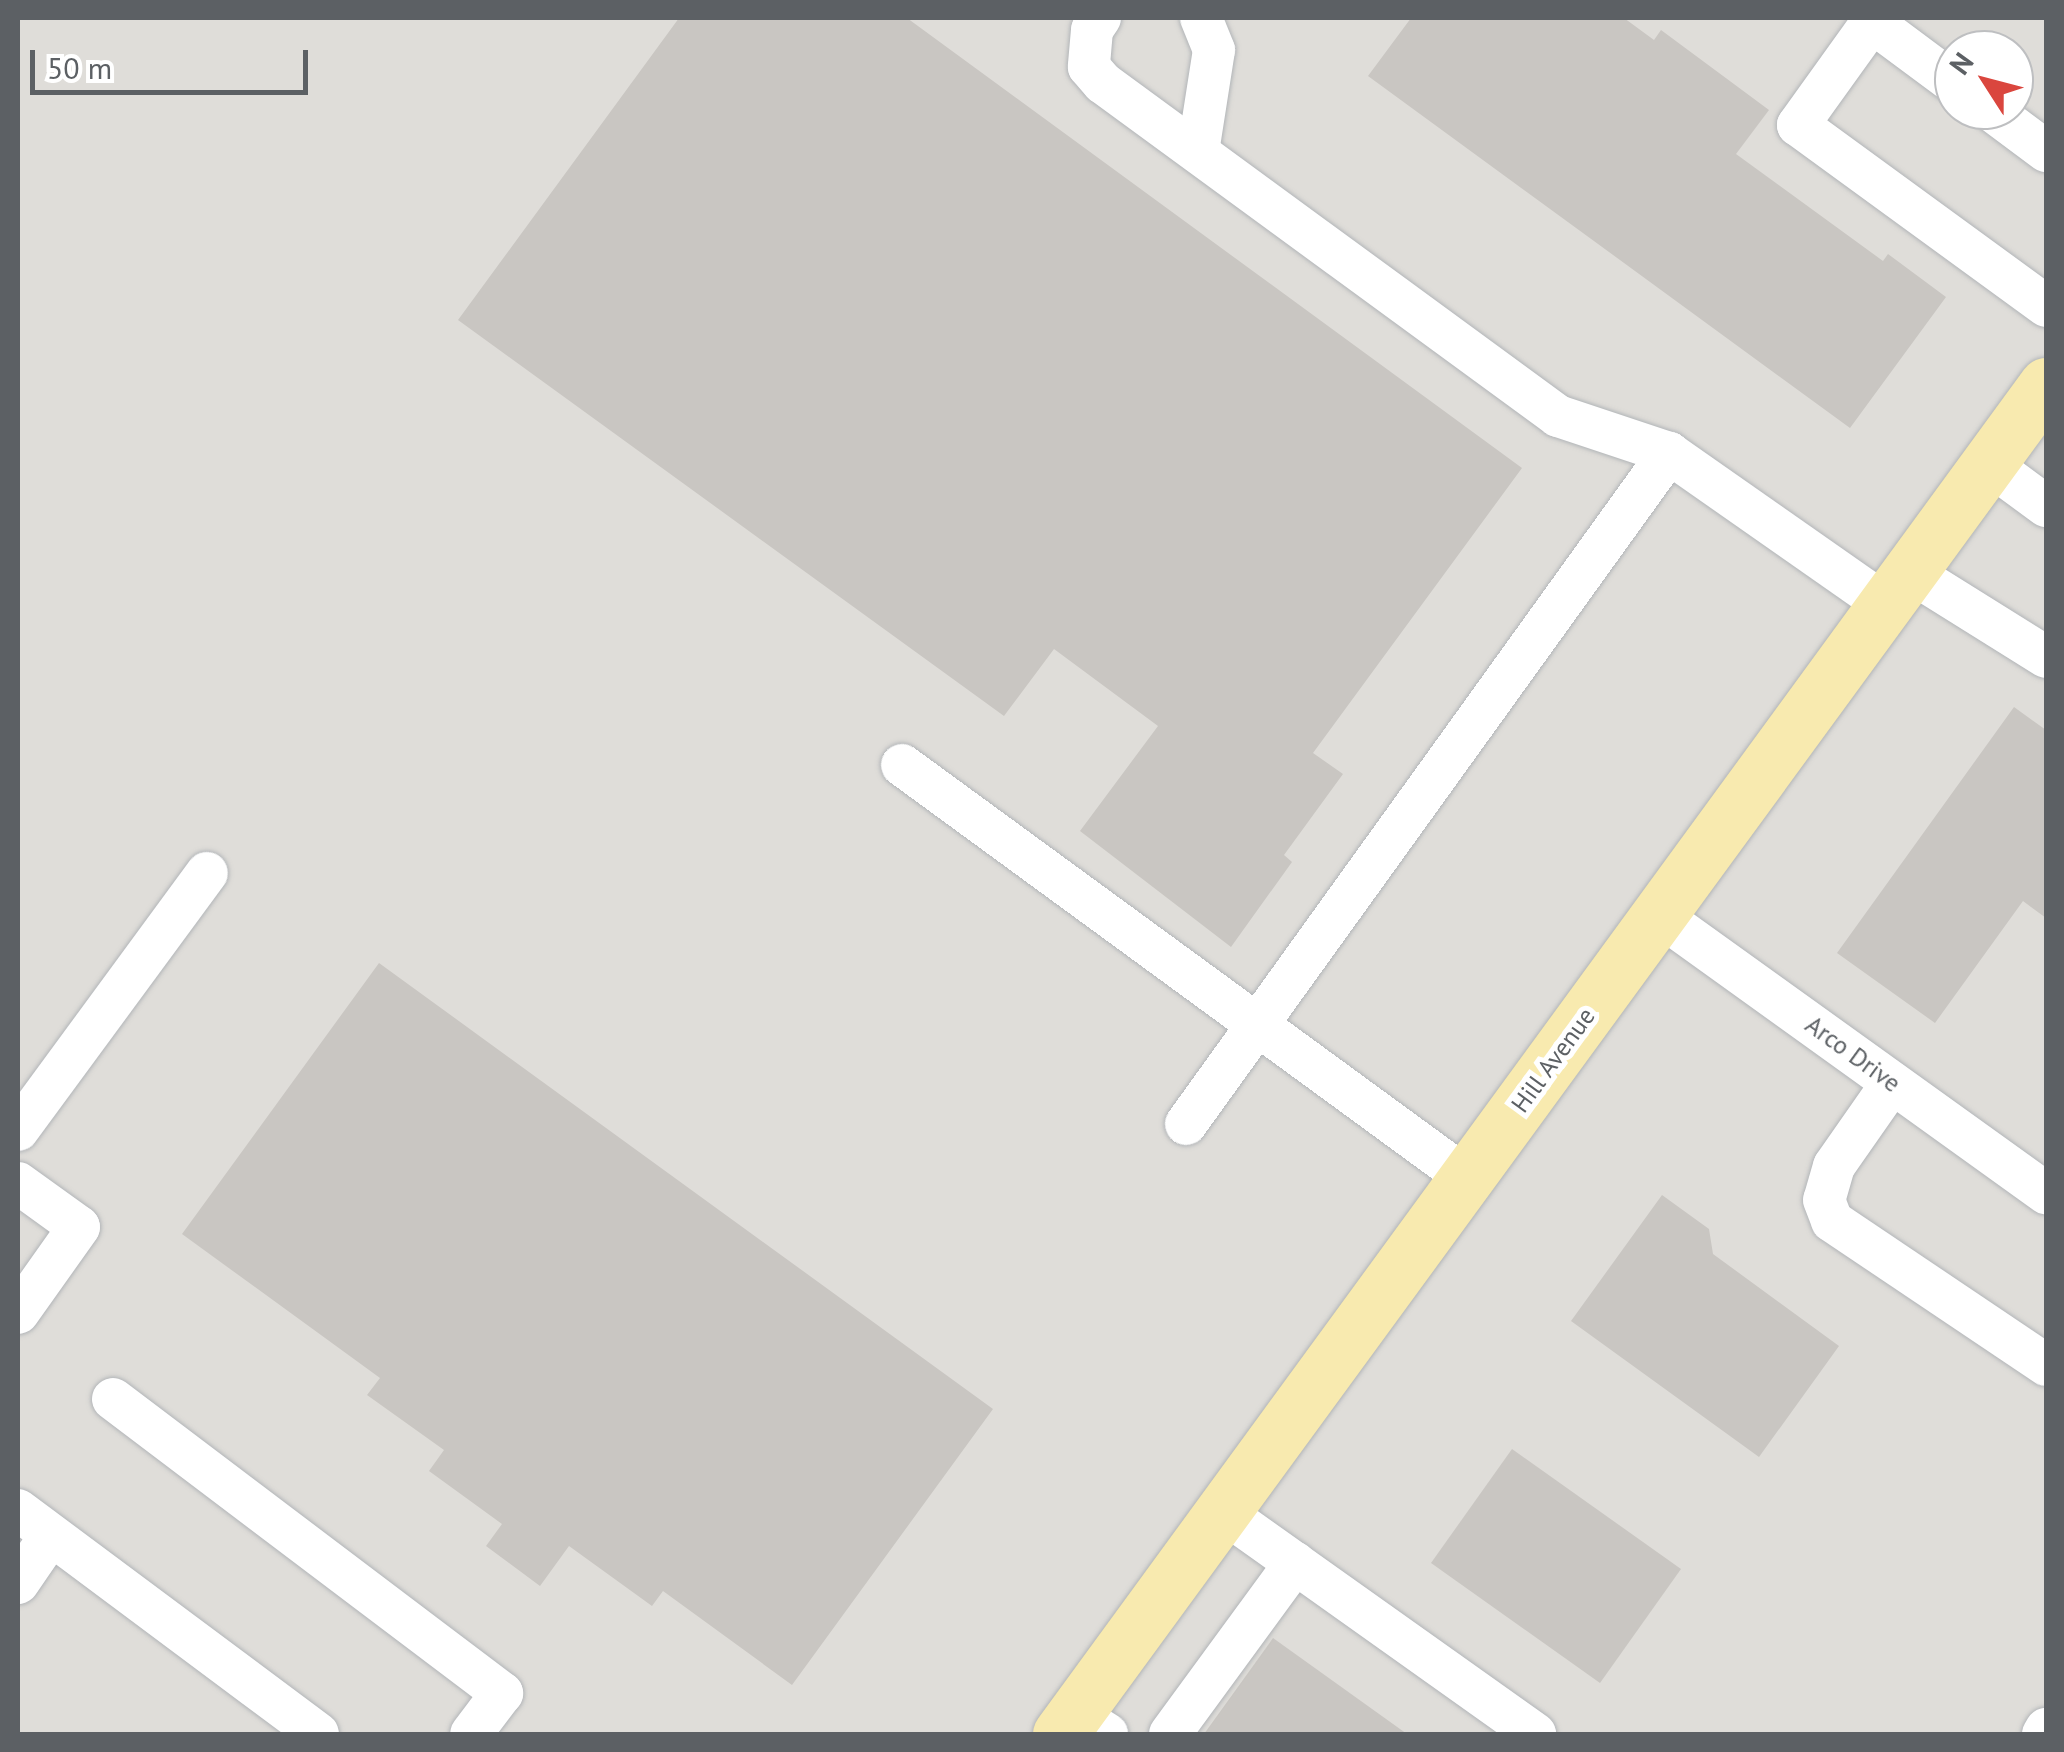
<!DOCTYPE html>
<html>
<head>
<meta charset="utf-8">
<style>
	body { margin:0 }
	#map { position:relative; width:2064px; height:1752px; overflow:hidden; background:#edebe4; font-family:"PT Sans",sans-serif }
	div>[style] { position:absolute }
	[style*='--x'] { left:calc(var(--x)*1px); top:calc(var(--y)*1px); width:calc(var(--w)*1px); rotate:calc(var(--a)*1deg) }
	.industrial>* { inset:0; background:#dfddd9 }
	.building>* { inset:0; background:#c9c6c2 }
	.roads { filter:drop-shadow(0 0 2px #b2b5b8) drop-shadow(0 0 2px #b2b5b8) }
	.minor>* { height:42px; margin:-21px; padding:0 21px; transform-origin:21px; border-radius:21px; background:#fff }
	.major>* { height:55px; margin:-27.5px; padding:0 27.5px; transform-origin:27.5px; border-radius:27.5px; background:#f8eaaf }
	span { translate:-50% -50%; white-space:nowrap; text-align:center; line-height:1.15; -webkit-text-stroke:10px #fff; paint-order:stroke }
	.street-label { font-size:25px; color:#5c6064 }
	.frame { position:absolute; inset:0; border:20px solid #5c6064; pointer-events:none }
	.north { position:absolute; left:1934px; top:30px; width:100px; height:100px; box-sizing:border-box; background:#fff; border:2px solid #bebfc1; border-radius:50%; rotate:306deg; font-size:28px; font-weight:700; line-height:40px; text-align:center; color:#5c6064 }
	.north::after { content:''; display:block; margin:auto; width:35px; height:45px; background:#da463e; clip-path:polygon(50% 0,100% 100%,50% 72%,0 100%) }
	.scale { position:absolute; left:30px; top:50px; width:278px; height:45px; box-sizing:border-box; border:5px solid #5c6064; border-top:0; padding-left:12px; font-size:30px; line-height:35px; white-space:nowrap; color:#5c6064; -webkit-text-stroke:8px #fff; paint-order:stroke }
</style>
</head>
<body>
<div id="map">
	<div class="industrial">
		<div style="clip-path:polygon(evenodd,18px 18px,2046px 18px,2046px 1734px,18px 1734px,18px 18px,1954px 50px,2014px 50px,2014px 110px,1954px 110px,1954px 50px)"></div>
	</div>
	<div class="building">
		<div style="clip-path:polygon(679px 18px,907px 18px,1522px 468px,1313px 753px,1343px 774px,1284px 855px,1292px 862px,1231px 947px,1080px 831px,1158px 726px,1054px 649px,1004px 716px,458px 320px)"></div>
		<div style="clip-path:polygon(1411px 18px,1624px 18px,1654px 40px,1661px 30px,1769px 110px,1736px 154px,1883px 261px,1888px 254px,1946px 297px,1850px 428px,1368px 76px)"></div>
		<div style="clip-path:polygon(2014px 707px,2046px 730px,2046px 918px,2023px 901px,1935px 1023px,1837px 953px)"></div>
		<div style="clip-path:polygon(379px 963px,993px 1409px,792px 1685px,663px 1591px,652px 1606px,569px 1546px,540px 1586px,486px 1546px,502px 1524px,429px 1471px,444px 1450px,367px 1395px,380px 1378px,182px 1234px)"></div>
		<div style="clip-path:polygon(1662px 1195px,1709px 1229px,1713px 1254px,1839px 1346px,1759px 1457px,1571px 1321px)"></div>
		<div style="clip-path:polygon(1512px 1449px,1681px 1569px,1600px 1683px,1431px 1563px)"></div>
		<div style="clip-path:polygon(1273px 1638px,1407px 1734px,1204px 1734px)"></div>
	</div>
	<div class="roads">
		<div class="minor">
			<div style="--x:1100;--y:18;--w:14;--a:124"></div>
			<div style="--x:1092;--y:30;--w:37;--a:95"></div>
			<div style="--x:1089;--y:67;--w:21;--a:49"></div>
			<div style="--x:1103;--y:83;--w:564;--a:36.2"></div>
			<div style="--x:1558;--y:416;--w:117;--a:18.4"></div>
			<div style="--x:1669;--y:453;--w:265;--a:35"></div>
			<div style="--x:1954;--y:83;--w:102;--a:-143.4"></div>
			<div style="--x:1872;--y:22;--w:127;--a:125.7"></div>
			<div style="--x:1798;--y:125;--w:307;--a:36.1"></div>
			<div style="--x:1991;--y:110;--w:69;--a:36.7"></div>
			<div style="--x:1198;--y:152;--w:103;--a:-81.1"></div>
			<div style="--x:1214;--y:50;--w:35;--a:-112"></div>
			<div style="--x:1989;--y:464;--w:71;--a:36.4"></div>
			<div style="--x:1910;--y:572;--w:160;--a:32"></div>
			<div style="--x:902;--y:765;--w:700;--a:36.17"></div>
			<div style="--x:1659;--y:915;--w:477;--a:35.7"></div>
			<div style="--x:1892;--y:1083;--w:101;--a:124.9"></div>
			<div style="--x:1834;--y:1166;--w:35;--a:106"></div>
			<div style="--x:1824;--y:1200;--w:22;--a:69"></div>
			<div style="--x:1832;--y:1221;--w:258;--a:33.9"></div>
			<div style="--x:1186;--y:1124;--w:827;--a:-54.25"></div>
			<div style="--x:18;--y:1130;--w:319;--a:-53.7"></div>
			<div style="--x:18;--y:1183;--w:75;--a:35.8"></div>
			<div style="--x:79;--y:1227;--w:105;--a:125.3"></div>
			<div style="--x:113;--y:1399;--w:488;--a:37.1"></div>
			<div style="--x:502;--y:1693;--w:51;--a:127.1"></div>
			<div style="--x:18;--y:1510;--w:374;--a:36.7"></div>
			<div style="--x:1223;--y:1512;--w:383;--a:35.4"></div>
			<div style="--x:18;--y:1583;--w:58;--a:-55.5"></div>
			<div style="--x:1075;--y:1714;--w:38;--a:32"></div>
			<div style="--x:1170;--y:1734;--w:212;--a:-53.8"></div>
			<div style="--x:2043;--y:1734;--w:6;--a:-59"></div>
		</div>
		<div class="major">
			<div style="--x:1060;--y:1734;--w:1671;--a:-53.84"></div>
		</div>
	</div>
	<div class="street-label">
		<span style="left:1853px;top:1054px;rotate:36deg">Arco Drive</span>
		<span style="left:1553px;top:1060px;rotate:-54deg">Hill Avenue</span>
	</div>
	<div class="frame"></div>
	<div class="north">N</div>
	<div class="scale">50 m</div>
</div>
</body>
</html>
